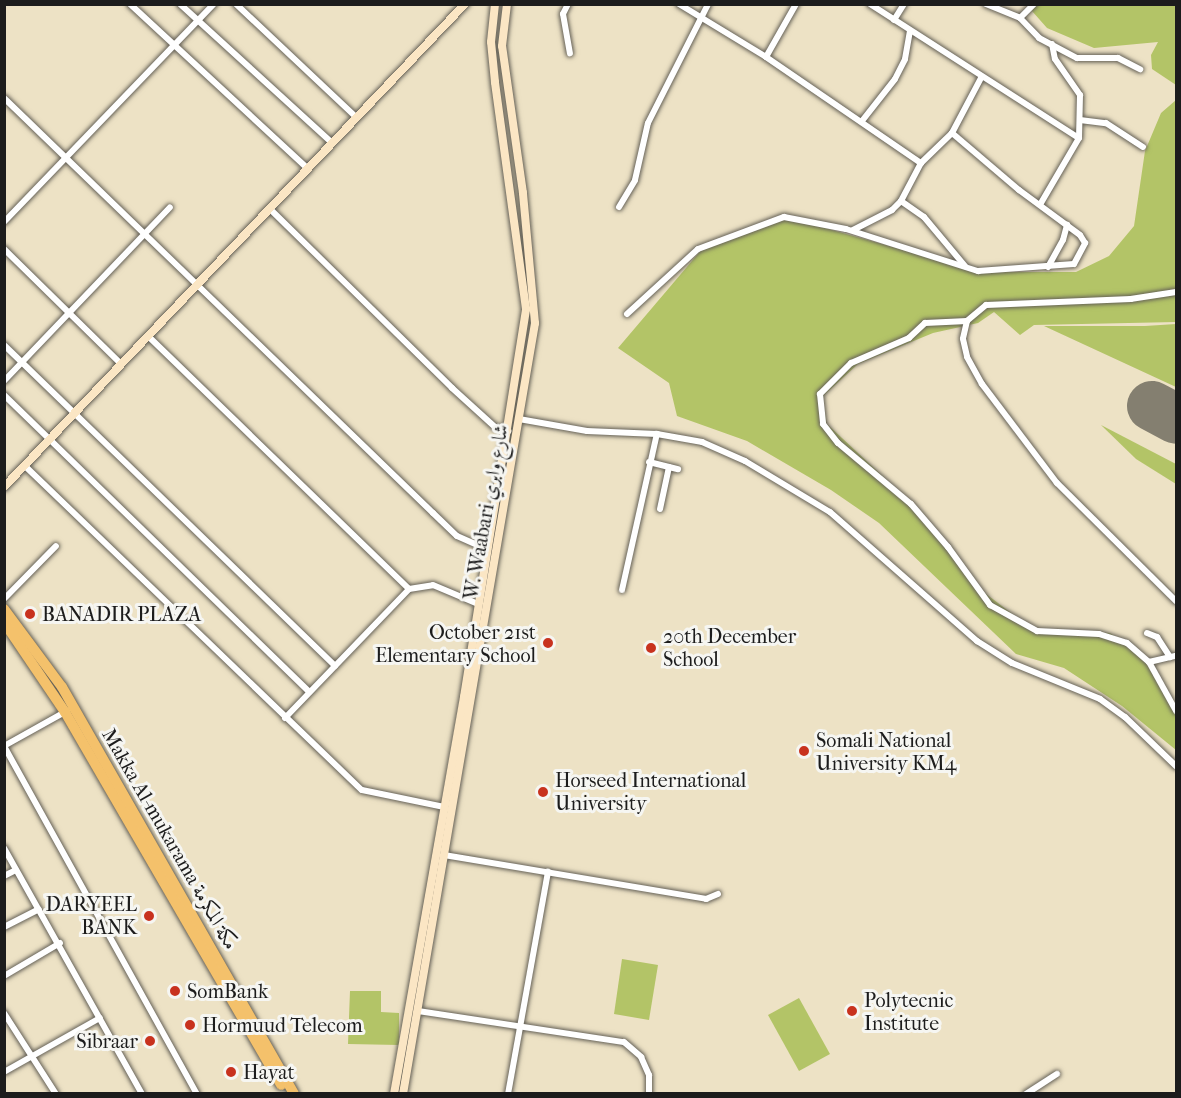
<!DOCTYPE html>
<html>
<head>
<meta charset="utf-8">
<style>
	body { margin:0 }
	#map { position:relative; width:1181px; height:1098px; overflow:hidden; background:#ede2c5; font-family:"IM FELL French Canon",Amiri,serif }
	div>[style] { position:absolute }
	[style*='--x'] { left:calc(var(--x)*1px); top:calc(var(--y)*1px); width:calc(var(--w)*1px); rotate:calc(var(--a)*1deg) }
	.green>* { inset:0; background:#b3c467 }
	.runway>* { height:50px; margin:-25px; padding:0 25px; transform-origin:25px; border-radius:25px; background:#847f70 }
	.roads { filter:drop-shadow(0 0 2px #656157) drop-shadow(0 0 2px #656157) }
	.street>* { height:6px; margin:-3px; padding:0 3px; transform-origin:3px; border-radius:3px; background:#fff }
	.secondary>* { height:8px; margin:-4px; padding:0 4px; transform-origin:4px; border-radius:4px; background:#fbe6c4 }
	.highway>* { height:10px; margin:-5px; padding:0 5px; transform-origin:5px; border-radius:5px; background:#f4c16b }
	.dots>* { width:16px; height:16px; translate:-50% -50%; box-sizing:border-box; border:3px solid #f6f6f2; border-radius:50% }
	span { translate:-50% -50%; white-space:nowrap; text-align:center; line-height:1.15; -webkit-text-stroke:6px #f6f6f2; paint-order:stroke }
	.street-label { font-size:20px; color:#1c1c1c }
	.poi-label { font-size:20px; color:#1c1c1c }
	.left { translate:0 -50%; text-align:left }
	.right { translate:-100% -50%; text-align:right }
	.frame { position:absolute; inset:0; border:6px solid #1c1c1c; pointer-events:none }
</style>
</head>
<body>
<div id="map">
	<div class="green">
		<div style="clip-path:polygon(1036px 4px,1176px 5px,1176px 85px,1152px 69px,1151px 55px,1158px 42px,1094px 48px,1047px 28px,1032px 11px)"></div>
		<div style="clip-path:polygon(1176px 100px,1176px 322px,1034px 325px,1020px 335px,994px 312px,978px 323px,933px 333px,858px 364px,822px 397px,827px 424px,921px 512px,977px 587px,1031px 628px,1110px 633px,1149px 660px,1176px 708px,1176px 750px,1122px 706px,1064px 668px,1016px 654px,879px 523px,831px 490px,747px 441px,677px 416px,669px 383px,618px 348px,703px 248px,789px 218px,982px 272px,1076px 272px,1109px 256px,1134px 226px,1145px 151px,1161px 113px)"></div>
		<div style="clip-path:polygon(1176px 324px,1176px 387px,1044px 326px,1145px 326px)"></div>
		<div style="clip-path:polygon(1101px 425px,1176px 464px,1176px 484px,1136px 459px)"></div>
		<div style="clip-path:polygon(622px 959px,658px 965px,649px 1020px,614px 1014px)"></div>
		<div style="clip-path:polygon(350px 991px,381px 991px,381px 1012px,399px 1013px,399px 1045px,348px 1044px)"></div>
		<div style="clip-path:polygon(799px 998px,830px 1054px,799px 1071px,768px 1015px)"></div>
	</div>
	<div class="runway">
		<div style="--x:1152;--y:406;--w:27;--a:28"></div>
	</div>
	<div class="roads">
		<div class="street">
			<div style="--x:130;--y:4;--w:241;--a:42.8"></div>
			<div style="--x:180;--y:4;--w:205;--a:42.4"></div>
			<div style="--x:236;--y:4;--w:165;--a:43.3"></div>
			<div style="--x:568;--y:4;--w:11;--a:117"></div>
			<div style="--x:563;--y:14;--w:40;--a:80"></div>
			<div style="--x:679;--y:4;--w:102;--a:31.3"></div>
			<div style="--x:766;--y:57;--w:188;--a:34.4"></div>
			<div style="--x:870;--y:4;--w:248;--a:32.7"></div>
			<div style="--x:1079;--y:138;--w:75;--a:120.3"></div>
			<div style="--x:986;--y:4;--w:37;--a:22"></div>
			<div style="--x:1020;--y:18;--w:28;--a:46"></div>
			<div style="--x:1039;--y:38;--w:43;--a:27.8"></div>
			<div style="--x:1077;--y:58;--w:41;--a:0"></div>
			<div style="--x:1118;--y:58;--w:25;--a:27"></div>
			<div style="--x:1020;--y:18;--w:20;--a:-45"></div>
			<div style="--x:894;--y:20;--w:19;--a:-58"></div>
			<div style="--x:1052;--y:44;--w:15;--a:79"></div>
			<div style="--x:1055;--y:59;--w:44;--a:55.2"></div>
			<div style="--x:1080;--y:95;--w:43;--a:91.3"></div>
			<div style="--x:766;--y:57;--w:61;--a:-60.5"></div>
			<div style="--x:4;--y:98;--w:597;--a:44.05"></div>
			<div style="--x:433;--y:513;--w:33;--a:44"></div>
			<div style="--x:457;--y:536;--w:34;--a:24"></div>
			<div style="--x:1080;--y:120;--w:26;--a:7"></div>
			<div style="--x:1106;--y:123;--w:44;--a:33"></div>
			<div style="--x:862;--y:121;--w:53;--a:-51.8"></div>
			<div style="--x:895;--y:79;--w:22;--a:-63"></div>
			<div style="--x:905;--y:59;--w:29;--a:-80"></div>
			<div style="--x:901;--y:201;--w:28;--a:35"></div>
			<div style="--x:924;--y:217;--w:64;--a:50.1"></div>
			<div style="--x:619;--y:207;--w:31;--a:-59"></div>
			<div style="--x:635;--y:180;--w:58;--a:-77.2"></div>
			<div style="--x:648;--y:123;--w:133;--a:-63.2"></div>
			<div style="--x:269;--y:208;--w:257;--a:44.5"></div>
			<div style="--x:452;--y:388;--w:58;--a:42.2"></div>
			<div style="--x:495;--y:427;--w:14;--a:17"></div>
			<div style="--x:4;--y:222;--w:303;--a:-46.1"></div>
			<div style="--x:853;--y:230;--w:44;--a:-27.1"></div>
			<div style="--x:892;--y:210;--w:13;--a:-45"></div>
			<div style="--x:901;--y:201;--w:43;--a:-62.2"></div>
			<div style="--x:921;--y:163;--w:43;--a:-44.1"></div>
			<div style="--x:952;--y:133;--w:62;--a:-62.2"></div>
			<div style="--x:4;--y:249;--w:164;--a:44.5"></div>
			<div style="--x:1048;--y:267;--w:31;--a:-61"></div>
			<div style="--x:1063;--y:240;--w:16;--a:-75"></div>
			<div style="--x:1176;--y:292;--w:46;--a:171.2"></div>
			<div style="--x:1131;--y:299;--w:145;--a:177.6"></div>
			<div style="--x:986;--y:305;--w:25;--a:140"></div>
			<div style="--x:967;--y:321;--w:18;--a:103"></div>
			<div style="--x:963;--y:339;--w:18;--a:77"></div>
			<div style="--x:967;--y:357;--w:31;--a:61"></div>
			<div style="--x:982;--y:384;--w:124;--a:52.9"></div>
			<div style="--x:1057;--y:483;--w:168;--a:44.8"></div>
			<div style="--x:627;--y:314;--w:96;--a:-42.5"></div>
			<div style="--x:698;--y:249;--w:92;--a:-20.4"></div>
			<div style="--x:784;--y:217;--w:63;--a:11"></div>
			<div style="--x:846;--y:229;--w:139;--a:17.7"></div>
			<div style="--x:978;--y:271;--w:96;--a:-4.2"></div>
			<div style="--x:1074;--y:264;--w:24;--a:-62"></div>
			<div style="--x:1085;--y:243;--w:9;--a:-122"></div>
			<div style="--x:1080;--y:235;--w:76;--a:-143.6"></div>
			<div style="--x:1019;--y:190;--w:88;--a:-139.6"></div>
			<div style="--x:967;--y:321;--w:42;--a:177.3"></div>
			<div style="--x:925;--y:323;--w:22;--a:137"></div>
			<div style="--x:909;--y:338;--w:63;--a:156.7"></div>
			<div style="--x:851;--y:363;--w:44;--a:135"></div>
			<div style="--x:820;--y:394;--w:30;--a:84"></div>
			<div style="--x:823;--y:424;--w:24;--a:52"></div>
			<div style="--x:838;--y:443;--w:95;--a:39.9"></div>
			<div style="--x:911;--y:504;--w:57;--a:49.3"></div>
			<div style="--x:948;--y:547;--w:72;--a:54.1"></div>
			<div style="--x:990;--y:605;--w:54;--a:29"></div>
			<div style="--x:1037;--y:631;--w:62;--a:2.8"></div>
			<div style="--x:1099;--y:634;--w:29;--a:18"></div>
			<div style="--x:1127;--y:643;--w:29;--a:41"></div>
			<div style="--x:1149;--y:662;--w:56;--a:61.1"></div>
			<div style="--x:148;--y:336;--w:363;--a:44.1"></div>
			<div style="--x:4;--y:345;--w:461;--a:44.1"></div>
			<div style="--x:4;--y:381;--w:240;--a:-46.3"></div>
			<div style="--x:4;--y:395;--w:426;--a:44.2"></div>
			<div style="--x:519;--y:419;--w:69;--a:10"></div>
			<div style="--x:587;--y:431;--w:70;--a:2.5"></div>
			<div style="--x:657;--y:434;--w:46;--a:10.1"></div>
			<div style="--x:702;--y:442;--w:47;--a:23.8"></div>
			<div style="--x:745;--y:461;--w:99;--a:31"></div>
			<div style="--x:830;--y:512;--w:196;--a:41.3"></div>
			<div style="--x:977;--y:641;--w:41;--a:32.2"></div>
			<div style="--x:1012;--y:663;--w:95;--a:22.2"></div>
			<div style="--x:1100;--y:699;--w:31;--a:36"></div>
			<div style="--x:1125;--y:717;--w:71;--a:43.9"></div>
			<div style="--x:649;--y:462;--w:30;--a:14"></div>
			<div style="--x:25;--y:466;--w:467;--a:43.9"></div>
			<div style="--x:362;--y:790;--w:84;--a:11.7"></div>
			<div style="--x:660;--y:509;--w:43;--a:-77.9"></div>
			<div style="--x:622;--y:590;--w:160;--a:-77.4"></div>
			<div style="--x:4;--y:599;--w:74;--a:-45.5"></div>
			<div style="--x:1147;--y:633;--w:11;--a:22"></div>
			<div style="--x:1157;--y:637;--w:24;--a:57"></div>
			<div style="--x:1149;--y:662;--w:28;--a:-13"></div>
			<div style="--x:285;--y:718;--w:179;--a:-46.1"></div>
			<div style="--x:409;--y:589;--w:24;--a:-9"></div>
			<div style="--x:433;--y:585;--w:49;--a:22.9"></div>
			<div style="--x:4;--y:746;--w:398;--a:61"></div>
			<div style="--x:4;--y:746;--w:72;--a:-29.1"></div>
			<div style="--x:4;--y:848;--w:282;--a:60.7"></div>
			<div style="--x:444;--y:855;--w:266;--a:9.5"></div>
			<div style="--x:706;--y:899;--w:13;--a:-23"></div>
			<div style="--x:4;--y:876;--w:13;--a:-27"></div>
			<div style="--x:4;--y:927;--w:39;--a:-27"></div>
			<div style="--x:4;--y:976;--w:65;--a:-30.5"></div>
			<div style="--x:418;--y:1011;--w:208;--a:8.6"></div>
			<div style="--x:624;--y:1042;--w:23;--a:41"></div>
			<div style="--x:641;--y:1057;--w:20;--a:66"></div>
			<div style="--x:649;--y:1075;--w:19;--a:90"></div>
			<div style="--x:4;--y:1013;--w:96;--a:57.3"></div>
			<div style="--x:4;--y:1072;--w:110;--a:-29.4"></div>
			<div style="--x:508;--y:1094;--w:226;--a:-79.8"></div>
			<div style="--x:1026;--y:1094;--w:37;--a:-33"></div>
		</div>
		<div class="secondary">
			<div style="--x:4;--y:487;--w:668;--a:-46.34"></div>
			<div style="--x:394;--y:1094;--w:403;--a:-80"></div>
			<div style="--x:464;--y:697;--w:393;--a:-80.9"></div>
			<div style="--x:526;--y:309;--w:229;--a:-97.8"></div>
			<div style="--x:495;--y:82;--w:40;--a:-95.7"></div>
			<div style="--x:491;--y:42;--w:38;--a:-84"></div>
			<div style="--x:403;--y:1094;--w:782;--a:-80.28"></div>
			<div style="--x:535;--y:323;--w:131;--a:-95.3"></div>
			<div style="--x:523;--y:193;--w:148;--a:-98.1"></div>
			<div style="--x:502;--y:46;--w:42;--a:-83.2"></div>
		</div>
		<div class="highway">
			<div style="--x:4;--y:609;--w:97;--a:53.4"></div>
			<div style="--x:62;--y:687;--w:468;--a:60.3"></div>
			<div style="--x:4;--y:622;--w:109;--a:55.9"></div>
			<div style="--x:65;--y:712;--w:431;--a:59.9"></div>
		</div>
	</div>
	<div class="dots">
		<div style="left:30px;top:614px;background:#c8321e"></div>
		<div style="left:548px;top:643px;background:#c8321e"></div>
		<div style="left:651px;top:648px;background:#c8321e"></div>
		<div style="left:804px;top:751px;background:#c8321e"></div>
		<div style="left:543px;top:792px;background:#c8321e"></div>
		<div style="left:149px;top:916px;background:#c8321e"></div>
		<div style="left:175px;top:991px;background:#c8321e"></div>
		<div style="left:852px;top:1011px;background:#c8321e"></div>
		<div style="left:190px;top:1025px;background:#c8321e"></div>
		<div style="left:150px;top:1041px;background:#c8321e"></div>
		<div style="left:231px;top:1072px;background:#c8321e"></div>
	</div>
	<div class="street-label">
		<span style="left:486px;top:512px;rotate:-80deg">W. Waabari شارع وابري</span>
		<span style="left:170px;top:839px;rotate:60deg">Makka Al-mukarama مكة المكرمة</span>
	</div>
	<div class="poi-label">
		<span class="left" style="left:42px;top:614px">BANADIR PLAZA</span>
		<span class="right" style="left:536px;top:644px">October 21st<br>Elementary School</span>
		<span class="left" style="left:663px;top:648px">20th December<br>School</span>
		<span class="left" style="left:816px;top:752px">Somali National<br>University KM4</span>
		<span class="left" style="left:555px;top:792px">Horseed International<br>University</span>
		<span class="right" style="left:137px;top:916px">DARYEEL<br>BANK</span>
		<span class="left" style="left:187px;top:991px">SomBank</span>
		<span class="left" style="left:864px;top:1012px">Polytecnic<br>Institute</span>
		<span class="left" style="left:202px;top:1025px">Hormuud Telecom</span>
		<span class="right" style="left:138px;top:1041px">Sibraar</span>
		<span class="left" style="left:243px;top:1072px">Hayat</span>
	</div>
	<div class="frame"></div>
</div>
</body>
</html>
